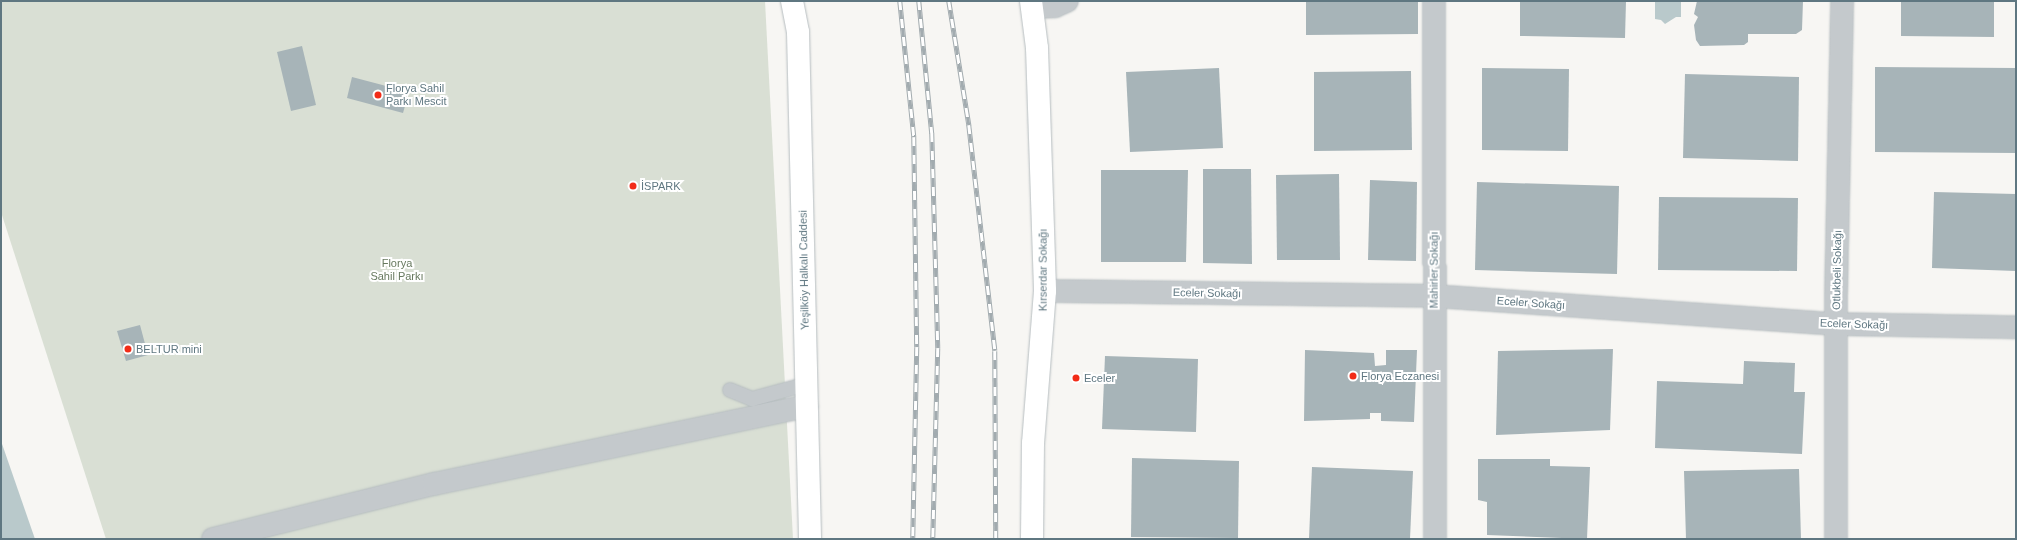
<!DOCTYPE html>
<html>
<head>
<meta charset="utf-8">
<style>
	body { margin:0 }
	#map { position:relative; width:2017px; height:540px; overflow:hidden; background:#f7f6f3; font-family:Arial,sans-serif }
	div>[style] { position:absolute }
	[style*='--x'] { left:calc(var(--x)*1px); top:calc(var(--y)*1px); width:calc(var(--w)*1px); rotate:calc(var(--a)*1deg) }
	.green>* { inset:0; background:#d9dfd4 }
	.water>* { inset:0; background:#b9c9cb }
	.building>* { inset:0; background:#a7b4b8 }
	.roads { filter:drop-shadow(0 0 1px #b6bdc0) drop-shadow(0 0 1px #b6bdc0) }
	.lane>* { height:14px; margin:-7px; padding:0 7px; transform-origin:7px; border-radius:7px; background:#c4c9cc }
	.street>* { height:22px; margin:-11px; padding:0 11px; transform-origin:11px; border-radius:11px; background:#c4c9cc }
	.secondary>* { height:22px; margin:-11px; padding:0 11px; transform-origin:11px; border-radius:11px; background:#fff }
	.rail>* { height:4.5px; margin-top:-2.25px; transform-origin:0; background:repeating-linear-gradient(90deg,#fff 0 9px,#a2abaf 0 18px); box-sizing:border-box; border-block:1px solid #a2abaf }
	.dots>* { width:11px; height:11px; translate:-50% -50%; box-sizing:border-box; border:2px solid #fff; border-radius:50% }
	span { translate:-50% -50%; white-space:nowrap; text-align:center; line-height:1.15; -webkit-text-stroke:4px #fff; paint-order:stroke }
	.poi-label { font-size:11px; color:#5f7781 }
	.left { translate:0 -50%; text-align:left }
	.park-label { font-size:11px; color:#67795f }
	.street-label { font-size:11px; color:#5f7781 }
	.frame { position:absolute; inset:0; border:2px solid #5f7781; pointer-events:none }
</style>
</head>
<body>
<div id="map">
	<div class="green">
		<div style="clip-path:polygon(1px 1px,765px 1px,793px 539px,106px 539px,1px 212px)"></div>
	</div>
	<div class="water">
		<div style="clip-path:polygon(1655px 1px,1681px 1px,1681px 17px,1676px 17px,1665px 24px,1661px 20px,1655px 19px)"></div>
		<div style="clip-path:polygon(1px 441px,35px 539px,1px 539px)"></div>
	</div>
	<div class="building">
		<div style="clip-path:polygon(1306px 1px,1418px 1px,1418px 34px,1306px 35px)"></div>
		<div style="clip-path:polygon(1520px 1px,1626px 1px,1625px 38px,1520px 36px)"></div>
		<div style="clip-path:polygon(1697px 1px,1803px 1px,1802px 30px,1796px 34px,1748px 34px,1748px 42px,1744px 45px,1700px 46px,1696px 40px,1694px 25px,1698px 17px,1694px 14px)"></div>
		<div style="clip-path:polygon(1901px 1px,1994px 1px,1994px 37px,1901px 36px)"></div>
		<div style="clip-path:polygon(302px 46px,316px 105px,291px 111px,277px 52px)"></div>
		<div style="clip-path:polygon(1875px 67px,2016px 68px,2016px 153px,1875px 152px)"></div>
		<div style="clip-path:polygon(1219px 68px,1223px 148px,1130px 152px,1126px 72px)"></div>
		<div style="clip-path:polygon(1482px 68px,1569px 69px,1568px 151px,1482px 150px)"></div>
		<div style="clip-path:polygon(1411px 71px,1412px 150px,1314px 151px,1314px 72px)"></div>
		<div style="clip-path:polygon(1685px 74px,1799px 77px,1798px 161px,1683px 158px)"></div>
		<div style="clip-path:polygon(352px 77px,409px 92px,403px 113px,347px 98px)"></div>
		<div style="clip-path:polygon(1203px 169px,1251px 169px,1252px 264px,1203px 263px)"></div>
		<div style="clip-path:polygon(1101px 170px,1188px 170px,1186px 262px,1101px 262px)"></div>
		<div style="clip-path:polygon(1339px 174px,1340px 260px,1277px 260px,1276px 175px)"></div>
		<div style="clip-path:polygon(1370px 180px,1417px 182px,1416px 261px,1368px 260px)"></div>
		<div style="clip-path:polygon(1477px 182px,1619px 186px,1617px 274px,1475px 270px)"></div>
		<div style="clip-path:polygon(1934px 192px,2016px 194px,2016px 271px,1932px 268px)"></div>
		<div style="clip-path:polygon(1659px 197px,1798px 198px,1797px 271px,1658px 270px)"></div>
		<div style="clip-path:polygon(140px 325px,148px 355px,126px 361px,117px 331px)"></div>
		<div style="clip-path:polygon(1613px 349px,1610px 430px,1496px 435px,1498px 351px)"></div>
		<div style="clip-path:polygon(1305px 350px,1374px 353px,1375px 366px,1386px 365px,1386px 350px,1417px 350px,1414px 422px,1381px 421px,1381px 413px,1370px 413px,1370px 419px,1304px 421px)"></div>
		<div style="clip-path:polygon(1105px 356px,1198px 359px,1196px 432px,1102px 429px)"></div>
		<div style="clip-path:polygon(1744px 361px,1795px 363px,1794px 392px,1805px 392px,1802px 454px,1655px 448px,1657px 381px,1743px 384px)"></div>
		<div style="clip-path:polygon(1132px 458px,1239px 461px,1238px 538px,1131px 537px)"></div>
		<div style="clip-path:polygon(1478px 459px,1550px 459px,1550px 466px,1590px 467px,1587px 539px,1487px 535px,1487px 502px,1478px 500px)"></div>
		<div style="clip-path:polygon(1312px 467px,1413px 471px,1410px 539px,1309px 539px)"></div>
		<div style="clip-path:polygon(1799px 469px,1801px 539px,1686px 539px,1684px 471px)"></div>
	</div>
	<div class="roads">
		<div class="lane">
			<div style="--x:730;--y:390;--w:24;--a:22"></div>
			<div style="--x:752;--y:399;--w:57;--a:-15.3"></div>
		</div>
		<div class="street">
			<div style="--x:1434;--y:1;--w:538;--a:89.89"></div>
			<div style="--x:1032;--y:7;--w:23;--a:-2"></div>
			<div style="--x:1055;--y:6;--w:13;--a:-23"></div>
			<div style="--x:1045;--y:291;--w:389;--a:0.7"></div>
			<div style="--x:1434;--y:296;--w:403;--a:4"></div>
			<div style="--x:1836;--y:324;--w:180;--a:1"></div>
			<div style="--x:213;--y:539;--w:228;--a:-14"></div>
			<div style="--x:434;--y:484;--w:381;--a:-11.8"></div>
			<div style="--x:1836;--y:539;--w:244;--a:-90"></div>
			<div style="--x:1836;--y:295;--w:294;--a:-88.8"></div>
		</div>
		<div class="secondary">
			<div style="--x:792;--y:1;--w:32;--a:79"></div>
			<div style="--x:798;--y:32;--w:507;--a:88.64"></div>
			<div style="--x:1031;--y:1;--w:47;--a:82.7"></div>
			<div style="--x:1037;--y:48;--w:243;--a:88.1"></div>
			<div style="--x:1045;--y:291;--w:152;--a:94.5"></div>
			<div style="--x:1033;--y:443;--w:96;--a:90.6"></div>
		</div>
	</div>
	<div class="rail">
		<div style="--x:900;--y:1;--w:137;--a:84.1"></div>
		<div style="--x:914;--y:137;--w:210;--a:89.2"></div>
		<div style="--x:917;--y:347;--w:192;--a:91.2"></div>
		<div style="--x:919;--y:1;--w:133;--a:84.4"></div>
		<div style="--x:932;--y:133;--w:215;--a:88.4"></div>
		<div style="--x:938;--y:348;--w:191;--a:91.5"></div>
		<div style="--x:949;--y:1;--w:126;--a:80.8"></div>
		<div style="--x:969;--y:125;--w:227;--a:83.4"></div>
		<div style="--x:995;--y:351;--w:188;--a:89.7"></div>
	</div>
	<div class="dots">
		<div style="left:378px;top:95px;background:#f22c18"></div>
		<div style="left:633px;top:186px;background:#f22c18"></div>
		<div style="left:128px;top:349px;background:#f22c18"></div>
		<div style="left:1353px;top:376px;background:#f22c18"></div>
		<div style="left:1076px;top:378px;background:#f22c18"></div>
	</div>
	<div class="poi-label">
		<span class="left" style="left:386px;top:95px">Florya Sahil<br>Parkı Mescit</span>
		<span class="left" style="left:641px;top:186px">İSPARK</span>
		<span class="left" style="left:136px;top:349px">BELTUR mini</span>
		<span class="left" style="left:1361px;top:376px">Florya Eczanesi</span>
		<span class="left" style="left:1084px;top:378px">Eceler</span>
	</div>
	<div class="park-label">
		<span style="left:397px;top:270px">Florya<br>Sahil Parkı</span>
	</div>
	<div class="street-label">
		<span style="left:804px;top:270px;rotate:-91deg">Yeşilköy Halkalı Caddesi</span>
		<span style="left:1043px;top:270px;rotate:-90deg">Kırserdar Sokağı</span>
		<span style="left:1434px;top:270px;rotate:-90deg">Mahirler Sokağı</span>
		<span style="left:1837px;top:270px;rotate:-89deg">Otlukbeli Sokağı</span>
		<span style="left:1207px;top:293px;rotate:1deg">Eceler Sokağı</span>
		<span style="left:1531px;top:303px;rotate:4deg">Eceler Sokağı</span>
		<span style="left:1854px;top:324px;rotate:2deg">Eceler Sokağı</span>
	</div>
	<div class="frame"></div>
</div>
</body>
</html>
